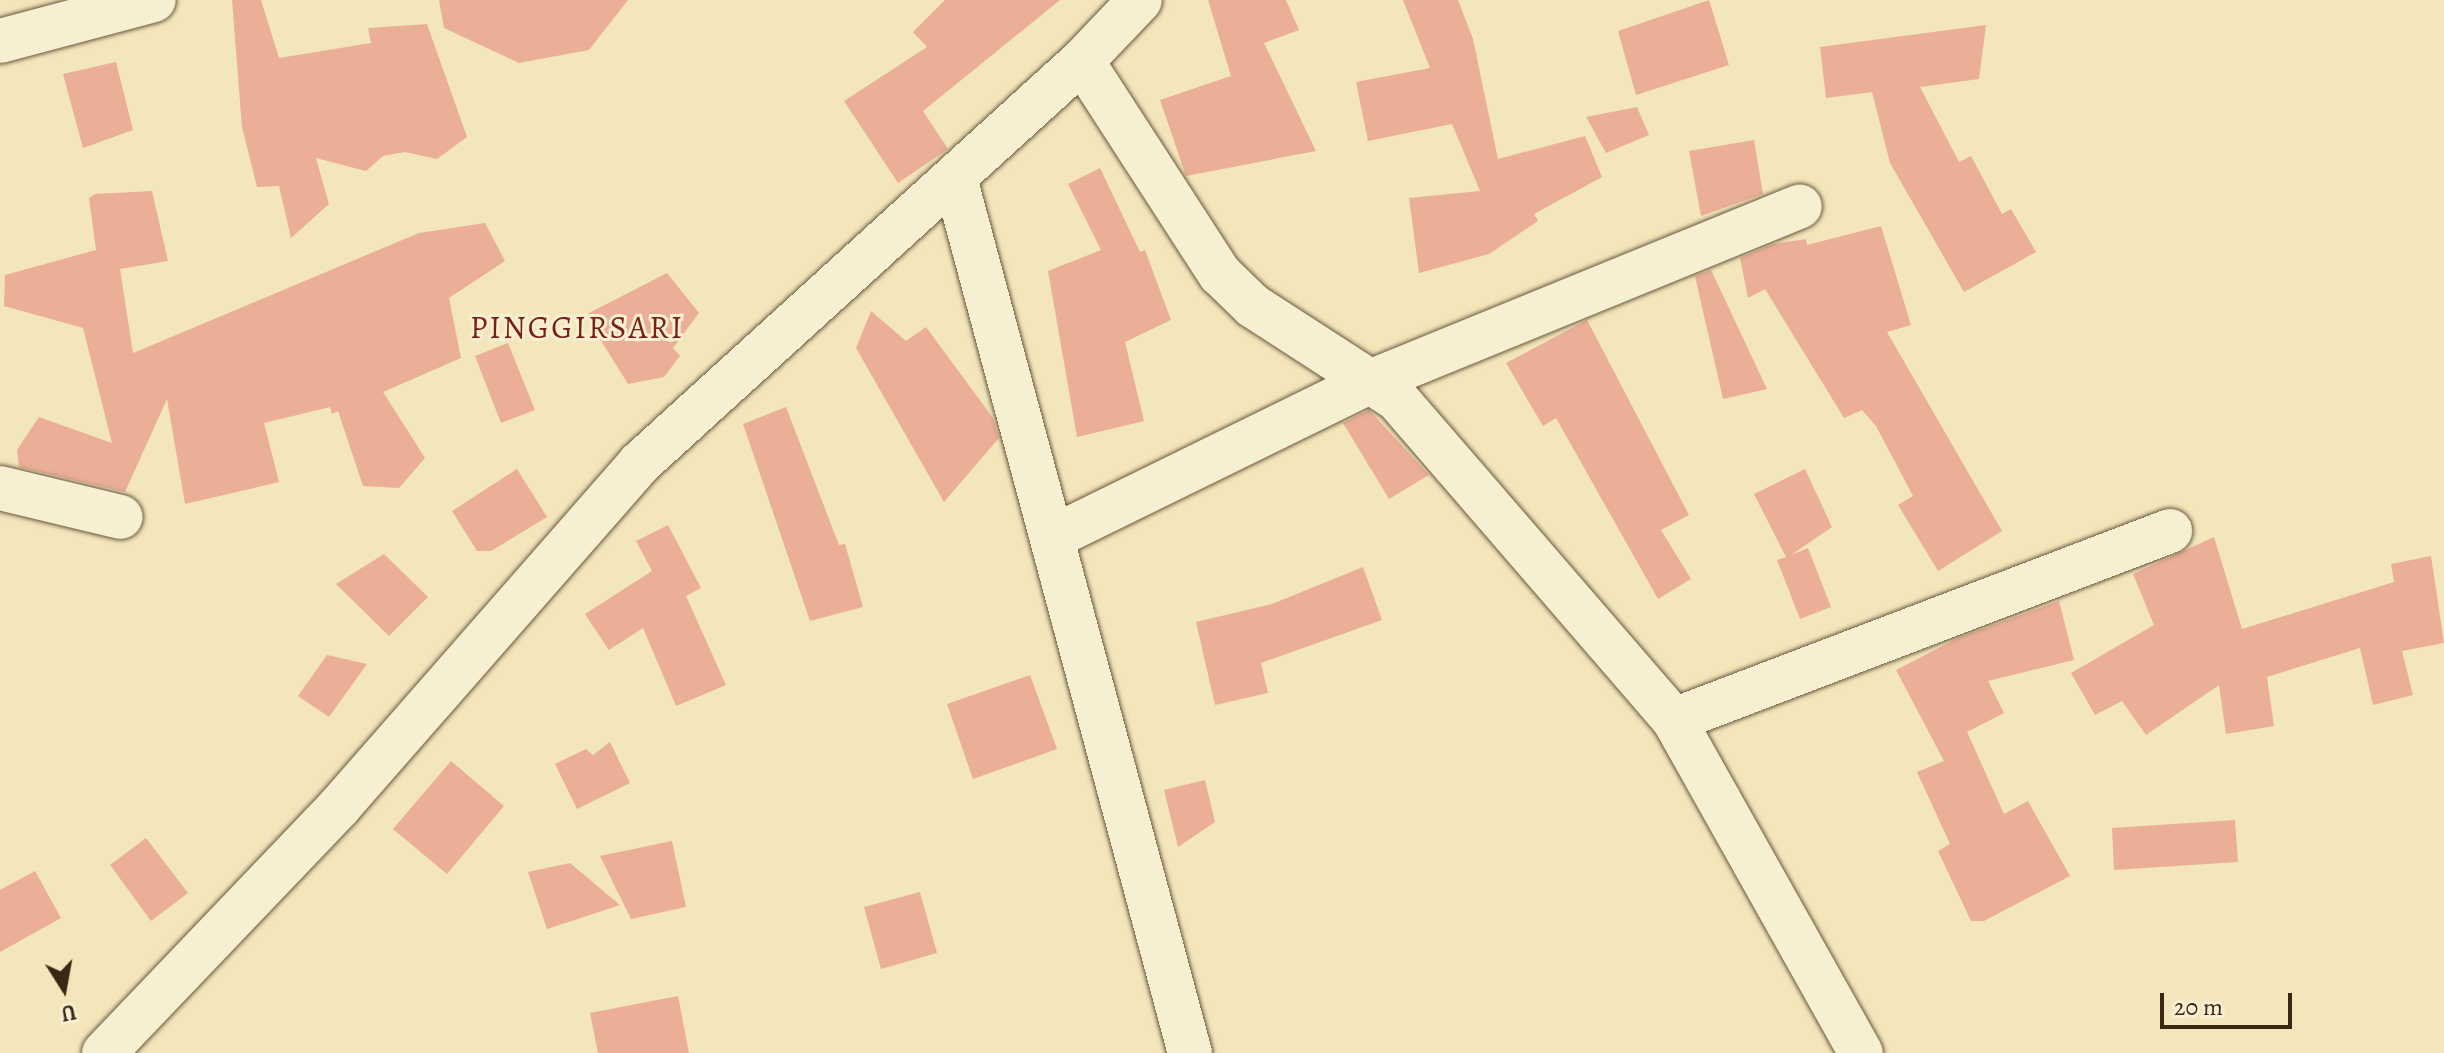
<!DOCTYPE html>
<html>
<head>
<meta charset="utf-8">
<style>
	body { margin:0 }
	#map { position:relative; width:2444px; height:1053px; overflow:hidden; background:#f3e6ba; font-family:Alegreya,serif }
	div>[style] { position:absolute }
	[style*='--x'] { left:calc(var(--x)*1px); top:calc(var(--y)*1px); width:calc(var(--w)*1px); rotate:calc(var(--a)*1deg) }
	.building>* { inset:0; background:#eaaf96 }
	.roads { filter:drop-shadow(0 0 2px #6a573e) drop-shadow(0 0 2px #6a573e) }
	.minor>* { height:44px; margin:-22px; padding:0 22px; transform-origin:22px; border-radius:22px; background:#f7efd2 }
	.tertiary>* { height:44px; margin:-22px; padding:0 22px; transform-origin:22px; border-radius:22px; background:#f7efd2 }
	span { translate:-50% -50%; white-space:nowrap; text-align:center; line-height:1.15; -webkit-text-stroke:6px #f7efd2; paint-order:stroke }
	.quarter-label { font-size:32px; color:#7a1f14; letter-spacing:2px }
	.north { position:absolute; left:24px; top:949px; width:80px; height:80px; -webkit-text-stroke:6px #f7efd2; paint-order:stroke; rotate:169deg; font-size:22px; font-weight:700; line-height:32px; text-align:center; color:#3c2714 }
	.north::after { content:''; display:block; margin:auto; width:28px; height:36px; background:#3c2714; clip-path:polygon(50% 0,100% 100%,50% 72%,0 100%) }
	.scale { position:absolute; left:2160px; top:993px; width:132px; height:36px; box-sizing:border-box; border:4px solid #3c2714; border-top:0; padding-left:10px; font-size:24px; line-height:28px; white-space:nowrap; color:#3c2714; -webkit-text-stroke:6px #f7efd2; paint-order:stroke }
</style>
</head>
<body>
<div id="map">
	<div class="building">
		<div style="clip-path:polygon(232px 0,261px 0,279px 58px,371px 43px,368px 28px,427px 24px,467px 137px,437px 159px,405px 152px,383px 156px,366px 171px,316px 158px,329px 204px,291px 238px,279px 186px,257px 187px,242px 127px)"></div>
		<div style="clip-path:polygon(439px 0,628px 0,589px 50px,519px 63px,444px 28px)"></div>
		<div style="clip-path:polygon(945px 0,1060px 0,923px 111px,948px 149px,898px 183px,844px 101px,927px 47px,913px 32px)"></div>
		<div style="clip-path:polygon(1208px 0,1286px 0,1299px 30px,1264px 43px,1316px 151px,1186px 176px,1160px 100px,1231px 76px)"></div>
		<div style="clip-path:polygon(1403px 0,1458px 0,1473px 39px,1498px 159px,1585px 136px,1602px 177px,1534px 214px,1538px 221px,1489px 254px,1419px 273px,1409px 198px,1480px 191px,1452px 124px,1368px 141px,1356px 82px,1430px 68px)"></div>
		<div style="clip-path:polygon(1709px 0,1729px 65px,1636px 95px,1618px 31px)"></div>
		<div style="clip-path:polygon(1986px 25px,1979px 79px,1920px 87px,1959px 162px,1971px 156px,2002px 214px,2011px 209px,2036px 252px,1964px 292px,1890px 163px,1872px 92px,1826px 98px,1820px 47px)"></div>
		<div style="clip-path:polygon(116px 62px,133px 130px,83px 148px,63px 74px)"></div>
		<div style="clip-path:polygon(1637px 107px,1649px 135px,1606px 153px,1586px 117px)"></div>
		<div style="clip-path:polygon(1754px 140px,1763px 194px,1701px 216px,1689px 151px)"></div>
		<div style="clip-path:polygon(1100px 168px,1140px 252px,1145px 250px,1171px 320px,1125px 342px,1144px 421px,1077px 437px,1048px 271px,1101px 250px,1068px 184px)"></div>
		<div style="clip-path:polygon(152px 191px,168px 261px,120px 269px,133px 353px,419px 233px,485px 223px,505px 261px,449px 298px,461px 358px,383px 392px,425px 458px,399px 488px,363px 486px,338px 411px,332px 414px,330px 407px,264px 423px,279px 482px,185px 504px,167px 399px,125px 492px,19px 467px,17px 450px,39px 417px,112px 443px,83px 328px,4px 306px,5px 275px,96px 250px,89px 198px,95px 194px)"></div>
		<div style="clip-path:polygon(1881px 226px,1911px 325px,1887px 332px,2002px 531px,1938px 571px,1898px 505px,1913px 496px,1876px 426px,1862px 410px,1844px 418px,1765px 289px,1748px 298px,1740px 258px,1773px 244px,1806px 239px,1807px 245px)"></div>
		<div style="clip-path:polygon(1711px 270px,1767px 389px,1723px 399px,1695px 276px)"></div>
		<div style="clip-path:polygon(667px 273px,699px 313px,673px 348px,680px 356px,664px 377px,628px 384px,585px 315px)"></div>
		<div style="clip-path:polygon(871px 311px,906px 341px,926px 327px,993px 418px,999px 438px,944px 502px,856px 348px)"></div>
		<div style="clip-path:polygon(1587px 320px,1689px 515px,1661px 530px,1691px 579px,1658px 599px,1556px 418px,1543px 426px,1506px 363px)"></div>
		<div style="clip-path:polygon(508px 343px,535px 410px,501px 423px,475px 356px)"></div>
		<div style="clip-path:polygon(786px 407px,839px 545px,845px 544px,863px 607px,810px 621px,743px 424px)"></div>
		<div style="clip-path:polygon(1369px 410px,1429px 475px,1389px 499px,1343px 423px)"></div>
		<div style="clip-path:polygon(517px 469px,547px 517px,491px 551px,477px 551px,452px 511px)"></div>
		<div style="clip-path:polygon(1805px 469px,1832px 527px,1791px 555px,1808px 548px,1831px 607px,1800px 619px,1777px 560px,1786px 557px,1754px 494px)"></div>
		<div style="clip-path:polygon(668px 525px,701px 588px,686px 596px,726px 685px,676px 706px,643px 628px,609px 650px,585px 614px,652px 571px,636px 541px)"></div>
		<div style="clip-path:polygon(2214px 537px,2242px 629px,2394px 582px,2391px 564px,2431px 556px,2444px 643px,2402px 651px,2413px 695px,2373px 705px,2360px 648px,2267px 677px,2274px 726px,2226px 734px,2219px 685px,2146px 735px,2122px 701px,2095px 715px,2071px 673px,2154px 625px,2133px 574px)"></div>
		<div style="clip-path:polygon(384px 554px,428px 597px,389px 636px,336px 584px)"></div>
		<div style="clip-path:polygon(1363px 567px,1382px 620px,1261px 663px,1268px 693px,1215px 705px,1196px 622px,1272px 604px)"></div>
		<div style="clip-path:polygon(2059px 601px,2074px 660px,1988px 681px,2004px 713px,1967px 732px,2004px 814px,2028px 801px,2070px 876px,1984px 921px,1971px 921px,1938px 851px,1950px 844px,1917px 772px,1944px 761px,1896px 670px,1958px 638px)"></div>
		<div style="clip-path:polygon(327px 655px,367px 664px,329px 717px,298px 696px)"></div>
		<div style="clip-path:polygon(1030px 675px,1057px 749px,973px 779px,947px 704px)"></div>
		<div style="clip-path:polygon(610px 742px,630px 783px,577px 809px,555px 764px,586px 749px,593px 755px)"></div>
		<div style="clip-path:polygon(451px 761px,504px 806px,447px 874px,393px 829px)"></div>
		<div style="clip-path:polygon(1205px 780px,1215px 822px,1178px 847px,1164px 790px)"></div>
		<div style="clip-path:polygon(2235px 820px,2238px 862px,2114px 870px,2112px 828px)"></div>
		<div style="clip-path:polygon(146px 838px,188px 893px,151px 921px,110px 865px)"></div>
		<div style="clip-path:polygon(672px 841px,686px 907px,631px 919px,600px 856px)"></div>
		<div style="clip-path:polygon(570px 863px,620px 905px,547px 929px,528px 872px)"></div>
		<div style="clip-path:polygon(35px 871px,61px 918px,0 952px,0 890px)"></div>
		<div style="clip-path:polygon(920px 892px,937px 953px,881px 969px,864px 907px)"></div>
		<div style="clip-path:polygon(678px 996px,689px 1053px,598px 1053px,590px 1013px)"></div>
	</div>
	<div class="roads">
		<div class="minor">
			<div style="--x:0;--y:41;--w:159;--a:-14.9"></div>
			<div style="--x:1082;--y:61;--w:254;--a:57.1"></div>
			<div style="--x:1220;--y:274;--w:46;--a:44.1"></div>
			<div style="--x:1253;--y:306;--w:171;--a:32.9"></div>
			<div style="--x:1397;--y:399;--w:424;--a:49.2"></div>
			<div style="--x:1674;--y:720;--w:382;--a:60.7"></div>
			<div style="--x:955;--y:178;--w:906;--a:74.97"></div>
			<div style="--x:0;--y:488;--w:124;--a:13.5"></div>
			<div style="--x:1055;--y:536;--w:353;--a:-26.1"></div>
			<div style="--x:1372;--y:381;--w:462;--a:-22.2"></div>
			<div style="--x:1674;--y:720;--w:531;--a:-20.86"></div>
		</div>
		<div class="tertiary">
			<div style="--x:104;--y:1053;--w:340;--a:-46.3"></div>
			<div style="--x:339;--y:807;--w:457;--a:-48.8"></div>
			<div style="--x:640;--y:463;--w:597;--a:-42.29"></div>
			<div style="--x:1082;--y:61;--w:84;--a:-46.4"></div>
		</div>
	</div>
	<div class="quarter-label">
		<span style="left:577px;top:327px">PINGGIRSARI</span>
	</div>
	<div class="north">U</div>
	<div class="scale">20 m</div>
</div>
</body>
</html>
